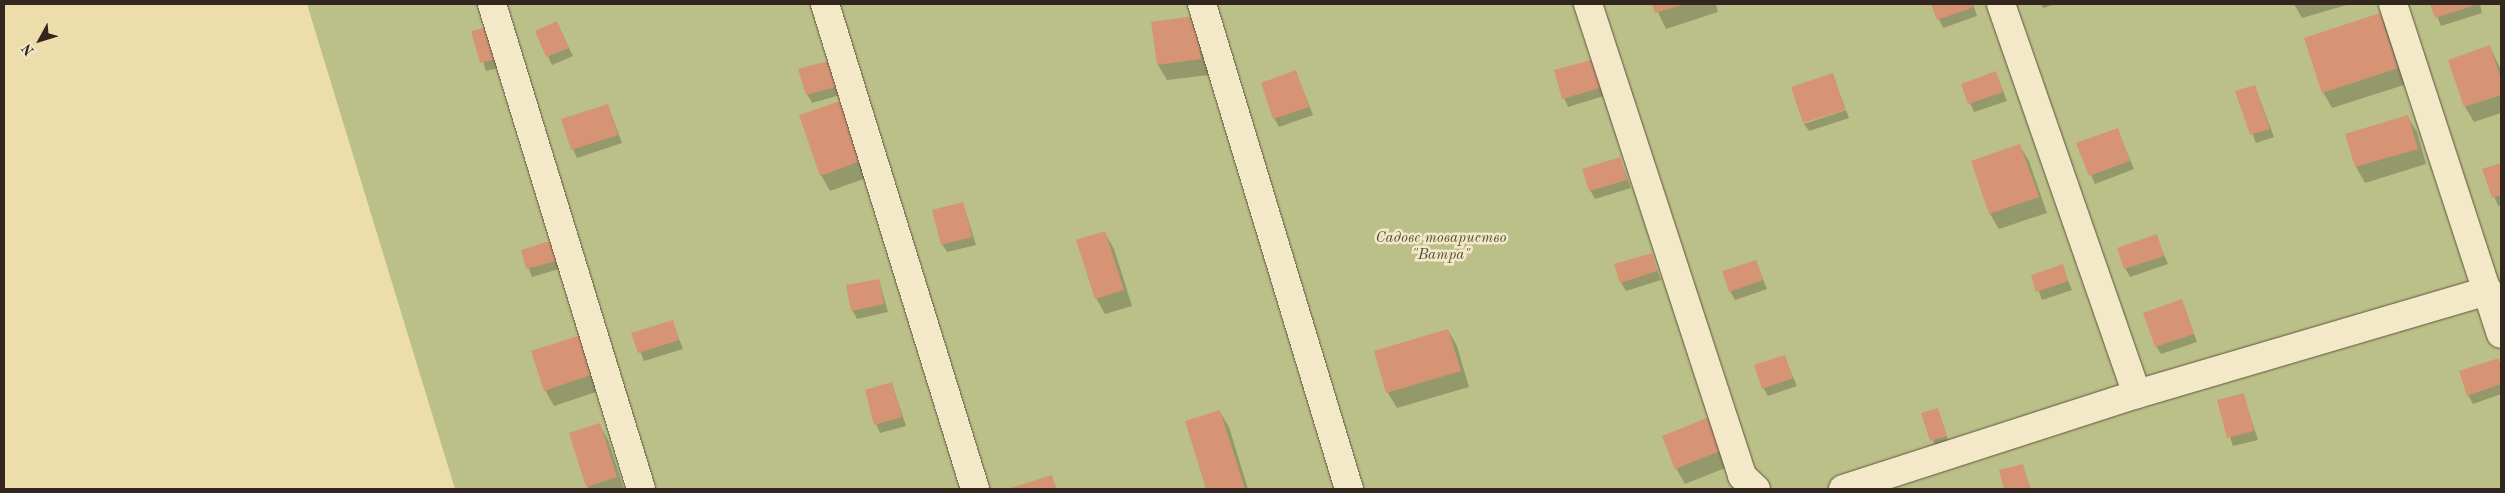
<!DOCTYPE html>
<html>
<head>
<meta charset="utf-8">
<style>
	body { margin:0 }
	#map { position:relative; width:2505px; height:493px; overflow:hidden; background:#ecddaa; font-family:"Old Standard TT",serif }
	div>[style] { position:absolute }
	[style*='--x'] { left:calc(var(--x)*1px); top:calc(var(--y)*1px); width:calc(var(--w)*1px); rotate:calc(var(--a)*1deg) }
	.green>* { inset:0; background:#bac087 }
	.shadow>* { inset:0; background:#0003 }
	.building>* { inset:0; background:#d69475 }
	.roads { filter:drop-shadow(0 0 1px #605441) drop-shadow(0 0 1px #605441) }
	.minor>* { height:28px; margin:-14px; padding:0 14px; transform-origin:14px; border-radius:14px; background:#f3e9c8 }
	span { translate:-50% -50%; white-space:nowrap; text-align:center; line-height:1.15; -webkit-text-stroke:5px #f3e9c8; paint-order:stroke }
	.park-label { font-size:15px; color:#544c38; font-style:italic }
	.frame { position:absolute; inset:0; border:5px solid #32261e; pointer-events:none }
	.north { position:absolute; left:15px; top:15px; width:50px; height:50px; -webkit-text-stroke:4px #f3e9c8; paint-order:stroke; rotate:231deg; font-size:14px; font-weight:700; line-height:20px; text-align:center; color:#32261e }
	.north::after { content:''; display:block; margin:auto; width:18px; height:22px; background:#32261e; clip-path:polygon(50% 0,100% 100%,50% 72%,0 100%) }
</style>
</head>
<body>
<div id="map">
	<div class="green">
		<div style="clip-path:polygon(307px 4px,2501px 4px,2501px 489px,455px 489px)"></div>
	</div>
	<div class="shadow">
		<div style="clip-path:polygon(1654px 4px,1716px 4px,1718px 12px,1666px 29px)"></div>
		<div style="clip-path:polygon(1932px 4px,1973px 4px,1977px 16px,1943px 28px)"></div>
		<div style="clip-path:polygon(2041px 4px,2055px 4px,2043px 8px)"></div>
		<div style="clip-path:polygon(2294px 4px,2350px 4px,2302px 18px)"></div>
		<div style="clip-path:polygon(2432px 4px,2480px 4px,2482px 13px,2441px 26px)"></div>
		<div style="clip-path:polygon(2380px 14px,2389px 30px,2407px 84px,2332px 108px,2323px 92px)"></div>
		<div style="clip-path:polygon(1194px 17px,1209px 75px,1167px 80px,1158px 65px)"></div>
		<div style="clip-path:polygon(557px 23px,573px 56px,552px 65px,536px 31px)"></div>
		<div style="clip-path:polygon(473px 32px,503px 67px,486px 71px)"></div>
		<div style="clip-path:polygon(2490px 47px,2501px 70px,2501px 113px,2474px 122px,2465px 107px)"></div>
		<div style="clip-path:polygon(1594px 60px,1607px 95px,1568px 107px,1564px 98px)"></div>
		<div style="clip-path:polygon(835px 61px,847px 93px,812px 103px,807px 94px)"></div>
		<div style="clip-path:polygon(1296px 72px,1313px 115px,1279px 127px,1274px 118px)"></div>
		<div style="clip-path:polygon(1996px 73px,2007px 101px,1974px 112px,1962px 84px)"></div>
		<div style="clip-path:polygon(1833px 75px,1845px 108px,1803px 121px)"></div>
		<div style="clip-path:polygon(2255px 86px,2274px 137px,2256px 143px,2237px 92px)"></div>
		<div style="clip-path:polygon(840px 102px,849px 118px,869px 177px,830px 191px,821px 175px)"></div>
		<div style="clip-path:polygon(608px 105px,622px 143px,577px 158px,573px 149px)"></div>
		<div style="clip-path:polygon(1846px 110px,1849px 118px,1809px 131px,1804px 124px)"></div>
		<div style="clip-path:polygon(2408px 117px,2417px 132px,2426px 164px,2365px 183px,2356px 167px,2347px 135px)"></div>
		<div style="clip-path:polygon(2117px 129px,2134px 169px,2095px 184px,2078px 144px)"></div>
		<div style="clip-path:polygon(2020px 146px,2029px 161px,2047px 213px,1999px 229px,1990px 214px)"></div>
		<div style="clip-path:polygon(1620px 159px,1631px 188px,1595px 199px,1590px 190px)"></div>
		<div style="clip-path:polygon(2501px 164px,2501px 205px,2498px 206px,2484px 170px)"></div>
		<div style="clip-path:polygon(963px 203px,976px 245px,947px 252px,942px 244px)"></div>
		<div style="clip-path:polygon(1105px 233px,1114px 249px,1132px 306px,1105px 314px,1096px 298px)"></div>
		<div style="clip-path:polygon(2156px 236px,2168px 264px,2130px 277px,2125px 268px)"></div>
		<div style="clip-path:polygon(549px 243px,559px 269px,532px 277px,522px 251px)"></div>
		<div style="clip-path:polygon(1651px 254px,1661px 280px,1626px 291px,1621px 283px)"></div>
		<div style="clip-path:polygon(1756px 261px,1767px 289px,1735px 300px,1730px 291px)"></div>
		<div style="clip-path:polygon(2062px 266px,2072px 290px,2042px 300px,2033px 276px)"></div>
		<div style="clip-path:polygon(879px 280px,888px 312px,857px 319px,852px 310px)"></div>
		<div style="clip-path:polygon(2182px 301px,2197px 342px,2161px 354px,2156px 346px)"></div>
		<div style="clip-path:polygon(672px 321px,683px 349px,644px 361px,633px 334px)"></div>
		<div style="clip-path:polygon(1448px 330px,1457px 346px,1469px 387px,1397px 408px,1388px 393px,1375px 352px)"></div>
		<div style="clip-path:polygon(590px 352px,602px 390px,554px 406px,545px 390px)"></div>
		<div style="clip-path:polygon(1784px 356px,1797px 386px,1768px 396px,1763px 388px)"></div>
		<div style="clip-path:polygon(2498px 360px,2501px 365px,2501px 394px,2473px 404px,2468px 395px)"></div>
		<div style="clip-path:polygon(892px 384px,906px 426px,880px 433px,876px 424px)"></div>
		<div style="clip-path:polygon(2243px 395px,2258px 440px,2233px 446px,2218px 401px)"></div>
		<div style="clip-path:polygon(1937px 409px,1950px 445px,1936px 449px,1923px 413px)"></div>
		<div style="clip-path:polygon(1220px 412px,1229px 427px,1248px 489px,1208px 489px,1186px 422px)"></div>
		<div style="clip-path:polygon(1711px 418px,1733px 465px,1685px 484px,1676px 468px)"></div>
		<div style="clip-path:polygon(599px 424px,608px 440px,624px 489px,589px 489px,587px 486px)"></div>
		<div style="clip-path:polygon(2022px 466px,2031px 489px,2006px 489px,2001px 471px)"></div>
		<div style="clip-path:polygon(1051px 477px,1057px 489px,1011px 489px)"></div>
	</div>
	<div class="building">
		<div style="clip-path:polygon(1652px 4px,1685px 4px,1655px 13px)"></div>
		<div style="clip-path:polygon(1931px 4px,1972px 4px,1974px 7px,1937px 20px)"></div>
		<div style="clip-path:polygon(2430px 4px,2478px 4px,2435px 18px)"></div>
		<div style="clip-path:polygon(2380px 13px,2398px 68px,2322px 93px,2304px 38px)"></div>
		<div style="clip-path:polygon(1195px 16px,1201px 59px,1157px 65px,1151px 22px)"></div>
		<div style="clip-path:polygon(557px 21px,569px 48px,546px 57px,535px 31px)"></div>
		<div style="clip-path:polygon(490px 26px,499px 58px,480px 63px,471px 31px)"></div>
		<div style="clip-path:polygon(2490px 45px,2501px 79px,2501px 95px,2464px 107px,2448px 60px)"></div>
		<div style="clip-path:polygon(836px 59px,843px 85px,806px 95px,798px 69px)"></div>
		<div style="clip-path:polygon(1595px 59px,1603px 87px,1562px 99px,1554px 70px)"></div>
		<div style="clip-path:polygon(1296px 70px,1309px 107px,1273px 119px,1261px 83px)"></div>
		<div style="clip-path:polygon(1996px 71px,2003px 92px,1968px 104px,1961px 84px)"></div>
		<div style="clip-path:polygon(1833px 73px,1845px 110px,1803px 123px,1791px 87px)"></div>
		<div style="clip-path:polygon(2255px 85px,2270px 129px,2250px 135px,2235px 91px)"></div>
		<div style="clip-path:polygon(840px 101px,861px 161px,820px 176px,799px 115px)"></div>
		<div style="clip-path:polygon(608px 104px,618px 135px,571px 150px,561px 119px)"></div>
		<div style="clip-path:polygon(2408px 115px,2418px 149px,2355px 167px,2345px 134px)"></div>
		<div style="clip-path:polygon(2118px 128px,2130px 161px,2089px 176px,2076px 143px)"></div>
		<div style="clip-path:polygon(2020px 144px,2039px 197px,1989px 214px,1971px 161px)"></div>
		<div style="clip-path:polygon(1620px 157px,1627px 180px,1589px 191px,1582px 169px)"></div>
		<div style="clip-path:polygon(2501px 163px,2501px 195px,2492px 198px,2482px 169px)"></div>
		<div style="clip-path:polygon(963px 202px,972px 237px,941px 245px,932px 210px)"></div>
		<div style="clip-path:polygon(1105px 231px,1124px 290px,1095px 299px,1076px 240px)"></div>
		<div style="clip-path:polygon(2157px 234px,2164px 256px,2124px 269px,2117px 248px)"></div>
		<div style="clip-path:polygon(550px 241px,556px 261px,526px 269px,521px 250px)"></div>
		<div style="clip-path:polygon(1652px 253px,1657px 271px,1620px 283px,1614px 264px)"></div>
		<div style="clip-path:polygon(1756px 260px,1763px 280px,1729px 292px,1722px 271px)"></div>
		<div style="clip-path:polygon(2063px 264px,2068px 281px,2036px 292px,2031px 275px)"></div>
		<div style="clip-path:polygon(879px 279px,884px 304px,851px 311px,846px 285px)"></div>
		<div style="clip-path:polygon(2182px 299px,2194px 334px,2155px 347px,2143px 313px)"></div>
		<div style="clip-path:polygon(673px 320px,679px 340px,638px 353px,631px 333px)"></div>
		<div style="clip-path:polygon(1448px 329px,1461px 371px,1386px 393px,1374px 351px)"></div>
		<div style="clip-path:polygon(581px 335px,594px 374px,544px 391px,531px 351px)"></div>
		<div style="clip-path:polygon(1785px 355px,1793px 378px,1762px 389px,1754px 365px)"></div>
		<div style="clip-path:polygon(2499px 358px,2501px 384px,2467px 396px,2459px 371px)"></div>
		<div style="clip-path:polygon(892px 382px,902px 417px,874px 425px,865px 390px)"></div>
		<div style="clip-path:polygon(2244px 393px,2254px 431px,2227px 438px,2217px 400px)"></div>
		<div style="clip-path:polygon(1938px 408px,1947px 436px,1930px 441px,1921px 413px)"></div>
		<div style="clip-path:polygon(1220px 410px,1245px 489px,1206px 489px,1185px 421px)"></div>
		<div style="clip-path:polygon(1712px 416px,1725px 449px,1675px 469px,1662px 436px)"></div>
		<div style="clip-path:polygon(600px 423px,617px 477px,586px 487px,569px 433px)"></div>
		<div style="clip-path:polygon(2023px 464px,2030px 489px,2004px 489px,1999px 470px)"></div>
		<div style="clip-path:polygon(1052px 475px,1056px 489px,1007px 489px)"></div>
	</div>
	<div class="roads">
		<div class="minor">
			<div style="--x:492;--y:4;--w:507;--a:72.92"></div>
			<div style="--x:825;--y:4;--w:508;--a:72.81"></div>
			<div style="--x:1202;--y:4;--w:507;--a:73.14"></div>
			<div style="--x:1588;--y:4;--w:496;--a:71.9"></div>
			<div style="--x:1742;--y:476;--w:19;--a:43"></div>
			<div style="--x:2001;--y:4;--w:413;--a:70.8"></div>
			<div style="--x:2393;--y:4;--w:347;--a:71.9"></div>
			<div style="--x:1843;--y:489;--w:309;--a:-17.9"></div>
			<div style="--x:2137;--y:394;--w:366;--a:-16.4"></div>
		</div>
	</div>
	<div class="park-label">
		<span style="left:1441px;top:247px">Садове товариство<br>"Ватра"</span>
	</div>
	<div class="frame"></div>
	<div class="north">N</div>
</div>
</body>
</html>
